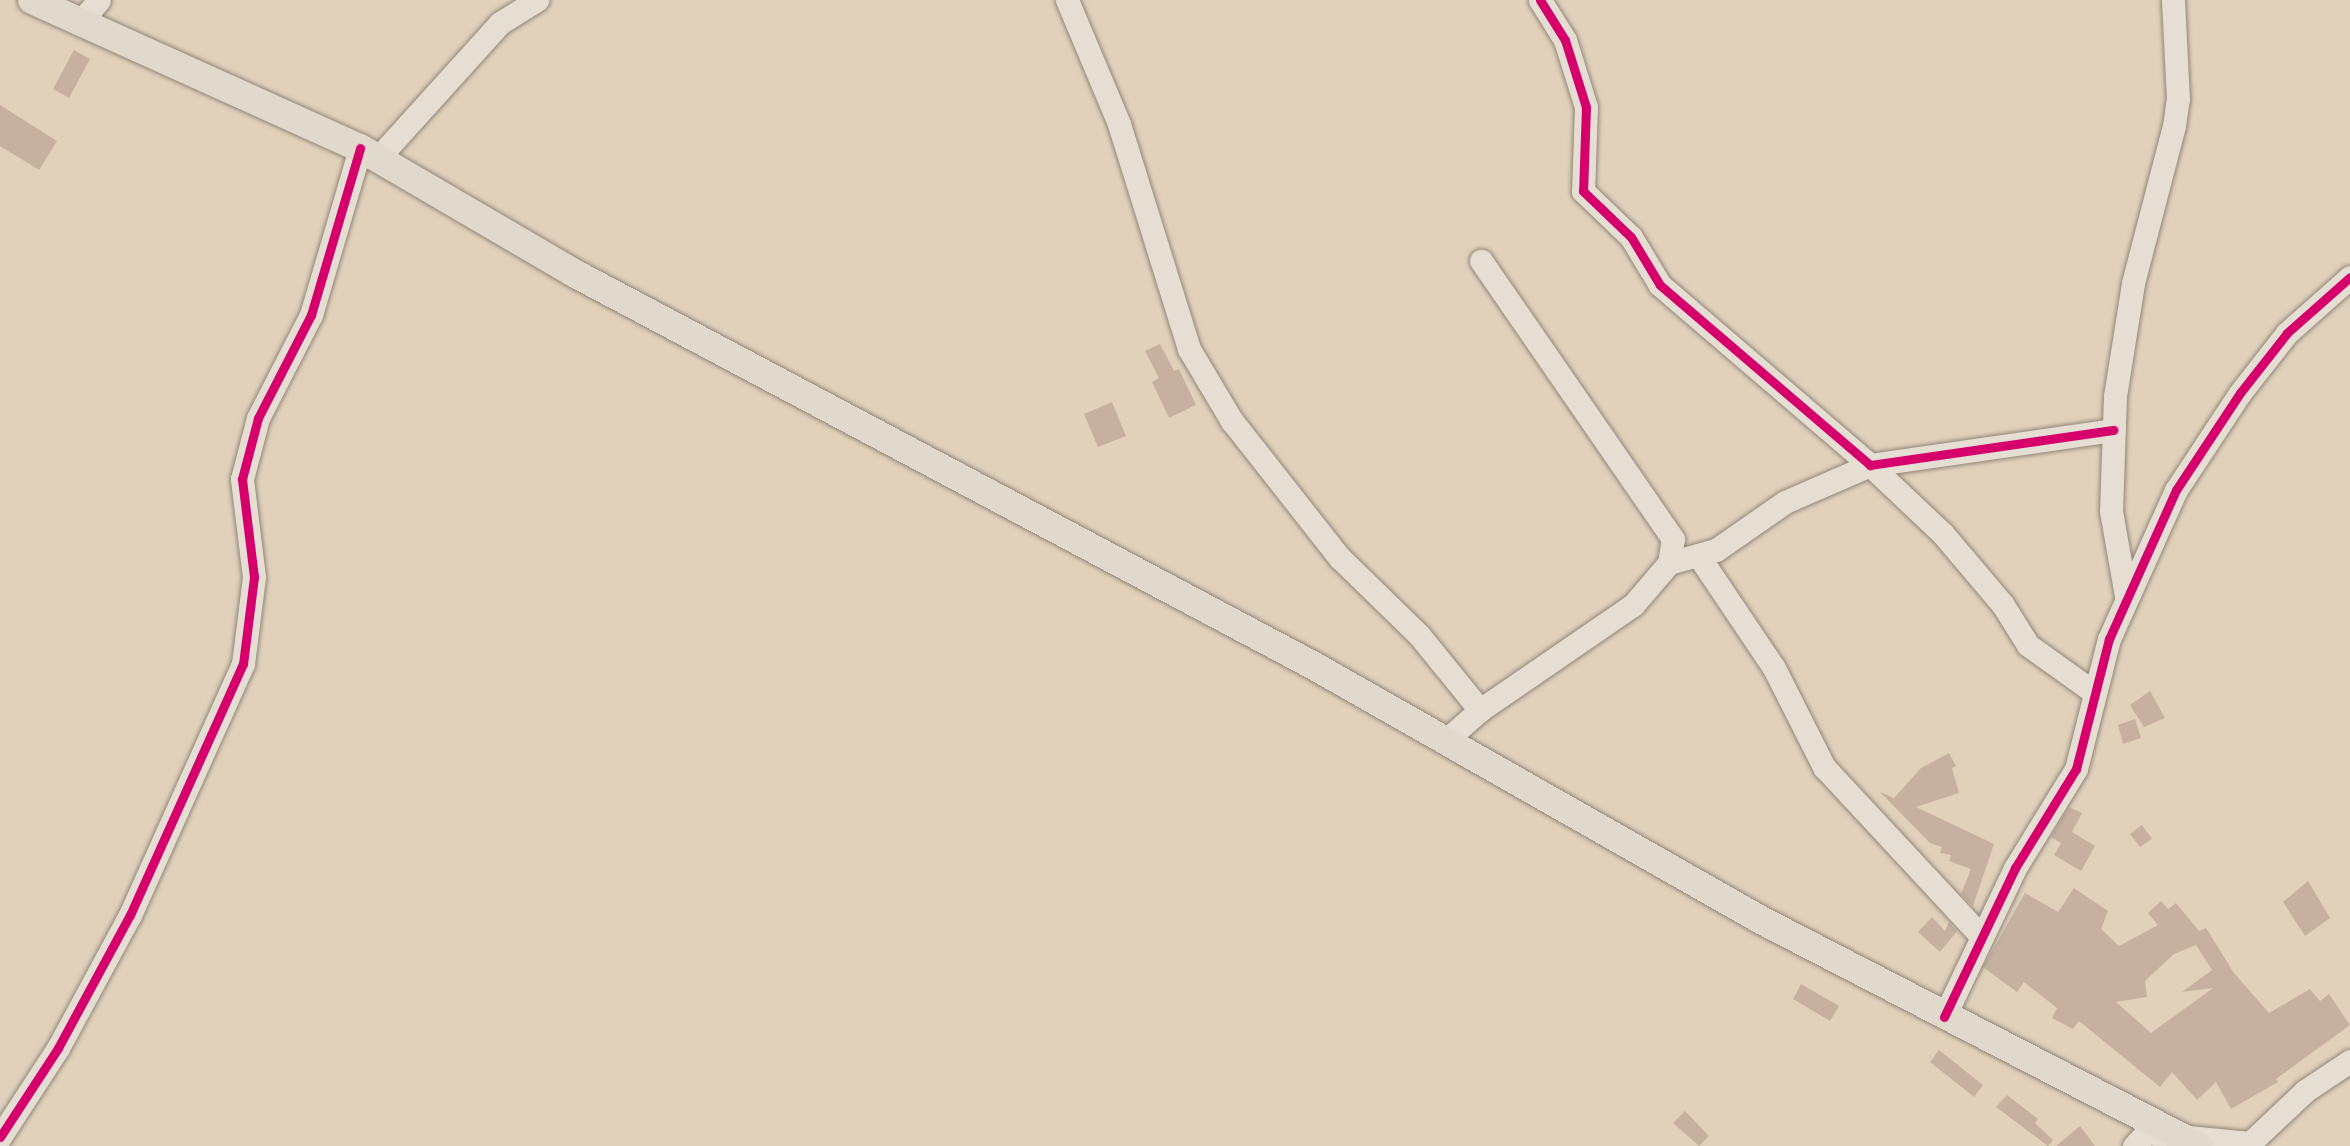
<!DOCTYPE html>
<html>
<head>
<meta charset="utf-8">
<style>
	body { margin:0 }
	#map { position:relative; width:2350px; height:1146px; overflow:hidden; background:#e1d1bb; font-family:Vollkorn,serif }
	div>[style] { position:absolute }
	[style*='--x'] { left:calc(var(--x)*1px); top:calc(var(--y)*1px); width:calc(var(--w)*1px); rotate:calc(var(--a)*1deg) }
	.building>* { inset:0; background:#c6b1a1 }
	.roads { filter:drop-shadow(0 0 2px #908678) drop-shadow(0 0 2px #908678) }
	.minor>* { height:23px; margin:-11.5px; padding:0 11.5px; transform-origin:11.5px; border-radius:11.5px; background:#e6ded3 }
	.major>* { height:28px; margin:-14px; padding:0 14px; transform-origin:14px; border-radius:14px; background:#e1d9cc }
	.cycleway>* { height:9px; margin:-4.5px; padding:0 4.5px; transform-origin:4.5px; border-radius:4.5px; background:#d6006c }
	span { translate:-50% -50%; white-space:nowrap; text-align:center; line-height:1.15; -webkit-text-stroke:7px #f5e3c9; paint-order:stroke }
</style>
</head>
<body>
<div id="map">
	<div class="building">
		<div style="clip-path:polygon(74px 50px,90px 59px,69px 98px,53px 89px)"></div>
		<div style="clip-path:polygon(0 105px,57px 141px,39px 170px,0 146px)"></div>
		<div style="clip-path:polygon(1160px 344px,1174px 371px,1179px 369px,1196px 405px,1169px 418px,1152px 382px,1159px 378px,1145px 351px)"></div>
		<div style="clip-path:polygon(1112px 402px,1126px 436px,1098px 447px,1084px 414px)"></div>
		<div style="clip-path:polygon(2150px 691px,2165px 718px,2144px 727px,2130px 705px)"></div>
		<div style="clip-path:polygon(2135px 719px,2141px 738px,2123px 744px,2118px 725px)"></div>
		<div style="clip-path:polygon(1949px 753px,1956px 766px,1952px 768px,1959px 793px,1916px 807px,1994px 844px,1973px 906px,1961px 894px,1971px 869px,1949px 861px,1951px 855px,1940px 853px,1942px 847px,1930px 843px,1880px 792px,1894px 798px,1921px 768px)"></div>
		<div style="clip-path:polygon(2069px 807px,2082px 813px,2072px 832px,2095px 846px,2081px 871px,2054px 855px,2061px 843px,2051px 837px)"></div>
		<div style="clip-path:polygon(2142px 825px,2152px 839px,2140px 847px,2130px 834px)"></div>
		<div style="clip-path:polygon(2308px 881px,2330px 918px,2305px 936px,2283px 902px)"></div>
		<div style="clip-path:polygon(evenodd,2074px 888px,2108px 911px,2101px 929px,2119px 946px,2158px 925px,2148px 913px,2161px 901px,2168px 909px,2176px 903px,2199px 931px,2206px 928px,2234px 973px,2269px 1013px,2310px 989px,2320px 1001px,2329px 994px,2350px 1025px,2276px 1079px,2278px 1082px,2231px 1109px,2216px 1082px,2197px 1100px,2172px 1072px,2160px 1087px,2079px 1021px,2073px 1029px,2052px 1018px,2057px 1008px,2024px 982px,2017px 992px,1983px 967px,2025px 893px,2058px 912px,2074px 888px,2196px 945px,2212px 970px,2182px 992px,2213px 988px,2151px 1033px,2116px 1002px,2147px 997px,2145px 981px,2174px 954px,2196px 945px)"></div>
		<div style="clip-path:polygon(1932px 917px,1945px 931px,1949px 922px,1957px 931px,1940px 952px,1918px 932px)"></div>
		<div style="clip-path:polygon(1801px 984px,1839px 1006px,1830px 1021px,1793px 999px)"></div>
		<div style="clip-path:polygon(1939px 1050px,1983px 1085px,1974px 1097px,1930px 1062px)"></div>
		<div style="clip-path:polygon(2007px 1095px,2038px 1119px,2035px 1123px,2053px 1140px,2048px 1146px,1996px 1107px)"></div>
		<div style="clip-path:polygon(1685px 1111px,1709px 1136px,1699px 1146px,1673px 1123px)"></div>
		<div style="clip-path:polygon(2080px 1126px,2095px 1146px,2056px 1146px)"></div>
	</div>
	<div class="roads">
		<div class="minor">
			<div style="--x:1067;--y:0;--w:134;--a:67.2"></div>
			<div style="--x:1119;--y:124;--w:236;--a:72.7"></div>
			<div style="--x:1189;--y:349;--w:84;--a:59.2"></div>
			<div style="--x:1232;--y:421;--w:174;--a:51.8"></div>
			<div style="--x:1340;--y:558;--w:110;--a:44.3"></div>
			<div style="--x:1419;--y:635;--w:97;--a:50.9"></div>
			<div style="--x:1540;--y:0;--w:47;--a:58"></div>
			<div style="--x:1565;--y:40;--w:70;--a:72.6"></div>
			<div style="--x:1586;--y:107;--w:84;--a:92"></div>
			<div style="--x:1583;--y:191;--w:66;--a:43.8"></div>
			<div style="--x:1631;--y:237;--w:56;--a:58.9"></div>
			<div style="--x:1660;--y:285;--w:277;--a:40.6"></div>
			<div style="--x:1870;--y:465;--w:246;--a:-8.2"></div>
			<div style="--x:82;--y:20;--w:26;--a:-50"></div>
			<div style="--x:378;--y:158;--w:182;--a:-47.9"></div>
			<div style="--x:500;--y:23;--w:44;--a:-31.9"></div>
			<div style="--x:1698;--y:555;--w:136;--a:56.1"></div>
			<div style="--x:1774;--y:668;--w:111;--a:63.2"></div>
			<div style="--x:1824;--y:767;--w:232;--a:47.1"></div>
			<div style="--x:1669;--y:563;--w:49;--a:-15.5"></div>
			<div style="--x:1716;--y:550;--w:84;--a:-34.8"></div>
			<div style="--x:1785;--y:502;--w:93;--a:-23.5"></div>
			<div style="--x:1870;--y:465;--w:100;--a:43.4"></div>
			<div style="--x:1943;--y:534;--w:93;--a:49.8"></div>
			<div style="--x:2003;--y:605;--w:47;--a:58"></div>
			<div style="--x:2028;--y:645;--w:82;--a:35.6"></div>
			<div style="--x:2126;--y:596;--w:86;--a:-100"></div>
			<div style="--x:2111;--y:511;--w:115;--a:-88"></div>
			<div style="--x:2115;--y:396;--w:114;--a:-80.9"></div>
			<div style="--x:2133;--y:283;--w:162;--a:-75.4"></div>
			<div style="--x:2174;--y:126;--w:27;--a:-82"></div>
			<div style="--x:2178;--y:99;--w:99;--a:-92.9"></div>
			<div style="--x:1445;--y:741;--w:47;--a:-41.5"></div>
			<div style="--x:1480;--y:710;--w:186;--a:-34.5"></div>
			<div style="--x:1633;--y:605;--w:55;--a:-49.4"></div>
			<div style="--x:1669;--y:563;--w:24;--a:-81"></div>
			<div style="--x:1673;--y:539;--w:338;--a:-124.6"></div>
			<div style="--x:1944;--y:1017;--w:165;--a:-64.5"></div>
			<div style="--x:2015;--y:868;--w:116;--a:-58.4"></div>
			<div style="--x:2076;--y:769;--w:134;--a:-75.8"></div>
			<div style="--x:2109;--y:639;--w:163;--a:-65.8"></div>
			<div style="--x:2176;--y:490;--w:116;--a:-56.6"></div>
			<div style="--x:2240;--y:393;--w:76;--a:-51.9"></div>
			<div style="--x:2287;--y:333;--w:84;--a:-41.6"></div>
			<div style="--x:0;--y:1137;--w:106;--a:-56.9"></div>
			<div style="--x:58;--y:1048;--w:151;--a:-61.6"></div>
			<div style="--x:130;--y:915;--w:275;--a:-65.8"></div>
			<div style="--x:243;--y:664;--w:88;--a:-82.8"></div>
			<div style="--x:254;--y:577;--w:99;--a:-97"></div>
			<div style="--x:242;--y:479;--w:63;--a:-75.3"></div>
			<div style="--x:258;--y:418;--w:116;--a:-62.8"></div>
			<div style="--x:311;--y:315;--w:174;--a:-73.6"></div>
			<div style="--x:2134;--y:1146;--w:18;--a:-47"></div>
			<div style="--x:2146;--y:1133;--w:104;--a:5.5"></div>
			<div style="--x:2250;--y:1143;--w:76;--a:-43.4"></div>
			<div style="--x:2305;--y:1091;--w:54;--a:-33.7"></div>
		</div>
		<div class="major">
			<div style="--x:32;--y:0;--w:360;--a:24.3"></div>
			<div style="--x:360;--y:148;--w:246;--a:30.3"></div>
			<div style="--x:572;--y:272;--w:842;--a:27.96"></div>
			<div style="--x:1316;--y:667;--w:512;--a:29.62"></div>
			<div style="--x:1761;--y:920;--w:493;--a:27.3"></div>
		</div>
	</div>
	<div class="cycleway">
		<div style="--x:1540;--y:0;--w:47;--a:58"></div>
		<div style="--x:1565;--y:40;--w:70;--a:72.6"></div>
		<div style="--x:1586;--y:107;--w:84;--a:92"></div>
		<div style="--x:1583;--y:191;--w:66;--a:43.8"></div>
		<div style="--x:1631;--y:237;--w:56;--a:58.9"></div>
		<div style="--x:1660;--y:285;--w:277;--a:40.6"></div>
		<div style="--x:1870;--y:465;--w:246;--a:-8.2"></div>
		<div style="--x:1944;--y:1017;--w:165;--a:-64.5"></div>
		<div style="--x:2015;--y:868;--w:116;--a:-58.4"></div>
		<div style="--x:2076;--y:769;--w:134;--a:-75.8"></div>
		<div style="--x:2109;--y:639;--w:163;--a:-65.8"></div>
		<div style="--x:2176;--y:490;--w:116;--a:-56.6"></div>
		<div style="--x:2240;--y:393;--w:76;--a:-51.9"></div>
		<div style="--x:2287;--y:333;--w:84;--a:-41.6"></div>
		<div style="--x:0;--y:1137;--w:106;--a:-56.9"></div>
		<div style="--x:58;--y:1048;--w:151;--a:-61.6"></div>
		<div style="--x:130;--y:915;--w:275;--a:-65.8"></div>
		<div style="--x:243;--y:664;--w:88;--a:-82.8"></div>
		<div style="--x:254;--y:577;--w:99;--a:-97"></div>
		<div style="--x:242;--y:479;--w:63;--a:-75.3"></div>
		<div style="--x:258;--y:418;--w:116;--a:-62.8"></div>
		<div style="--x:311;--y:315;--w:174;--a:-73.6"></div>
	</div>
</div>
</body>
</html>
